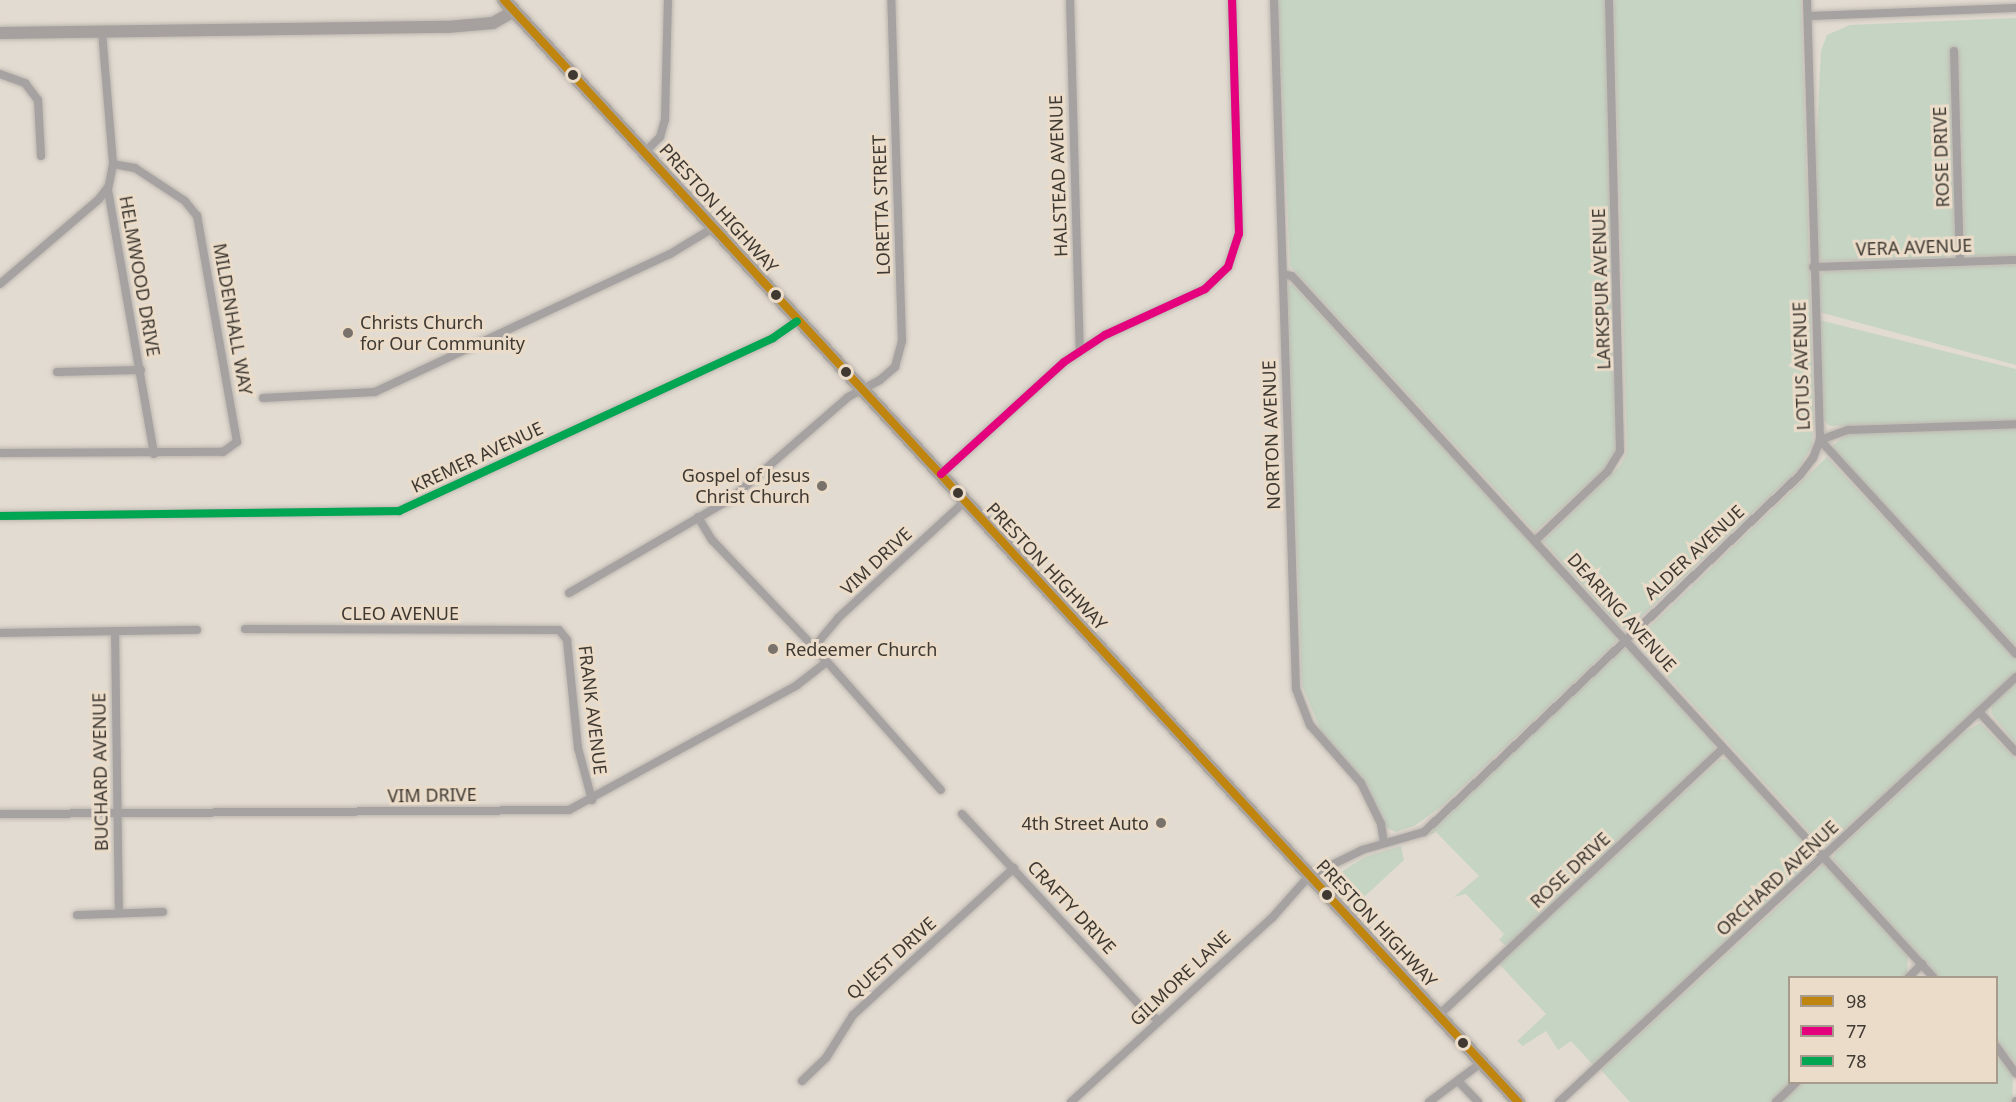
<!DOCTYPE html>
<html>
<head>
<meta charset="utf-8">
<style>
	body { margin:0 }
	#map { position:relative; width:2016px; height:1102px; overflow:hidden; background:#e2dbd1; font-family:"Noto Sans",sans-serif }
	div>[style] { position:absolute }
	[style*='--x'] { left:calc(var(--x)*1px); top:calc(var(--y)*1px); width:calc(var(--w)*1px); rotate:calc(var(--a)*1deg) }
	.green>* { inset:0; background:#c6d4c3 }
	.roads { filter:drop-shadow(0 0 2px #bdb7b0) drop-shadow(0 0 2px #bdb7b0) }
	.street>* { height:8px; margin:-4px; padding:0 4px; transform-origin:4px; border-radius:4px; background:#a6a2a1 }
	.secondary>* { height:12px; margin:-6px; padding:0 6px; transform-origin:6px; border-radius:6px; background:#a6a09e }
	.primary>* { height:14px; margin:-7px; padding:0 7px; transform-origin:7px; border-radius:7px; background:#a9a4a0 }
	.bus-1>* { height:8px; margin:-4px; padding:0 4px; transform-origin:4px; border-radius:4px; background:#c0850f }
	.bus-2>* { height:8px; margin:-4px; padding:0 4px; transform-origin:4px; border-radius:4px; background:#e5007d }
	.bus-3>* { height:8px; margin:-4px; padding:0 4px; transform-origin:4px; border-radius:4px; background:#00a651 }
	.dots>* { width:16px; height:16px; translate:-50% -50%; box-sizing:border-box; border:3px solid #eadcc9; border-radius:50% }
	span { translate:-50% -50%; white-space:nowrap; text-align:center; line-height:1.15; -webkit-text-stroke:6px #eadcc9; paint-order:stroke }
	.street-label { font-size:18px; color:#3f3932 }
	.poi-label { font-size:18px; color:#3f3932 }
	.left { translate:0 -50%; text-align:left }
	.right { translate:-100% -50%; text-align:right }
	.legend { position:absolute; left:1788px; top:976px; width:210px; height:108px; box-sizing:border-box; background:#eadcc9; border:2px solid #a69b8d; margin:0; padding:8px 10px; list-style:none; font-size:18px; color:#3f3932 }
	.legend li { display:flex; align-items:center; gap:12px; height:30px }
	.legend b { width:30px; border:2px solid #a69b8d }
</style>
</head>
<body>
<div id="map">
	<div class="green">
		<div style="clip-path:polygon(1278px 0,1605px 0,1618px 444px,1607px 466px,1535px 532px,1290px 266px)"></div>
		<div style="clip-path:polygon(1614px 0,1801px 0,1814px 418px,1812px 446px,1797px 471px,1627px 630px,1618px 625px,1543px 541px,1620px 466px,1627px 452px)"></div>
		<div style="clip-path:polygon(2016px 18px,2016px 257px,1971px 257px,1965px 250px,1958px 50px,1956px 248px,1943px 259px,1822px 261px,1818px 256px,1815px 173px,1821px 51px,1827px 35px,1850px 25px)"></div>
		<div style="clip-path:polygon(2016px 265px,2016px 365px,1819px 312px,1818px 277px,1825px 271px)"></div>
		<div style="clip-path:polygon(1292px 284px,1617px 636px,1616px 642px,1582px 675px,1441px 807px,1414px 826px,1396px 832px,1387px 828px,1365px 782px,1321px 731px,1302px 685px,1288px 306px,1288px 286px)"></div>
		<div style="clip-path:polygon(1819px 320px,2016px 369px,2016px 421px,1830px 426px,1824px 421px)"></div>
		<div style="clip-path:polygon(2016px 428px,2016px 646px,1831px 447px,1847px 434px)"></div>
		<div style="clip-path:polygon(1827px 457px,2007px 649px,2016px 660px,2016px 673px,1824px 848px,1635px 641px)"></div>
		<div style="clip-path:polygon(1623px 649px,1629px 650px,1714px 743px,1714px 753px,1513px 942px,1505px 945px,1499px 940px,1504px 934px,1466px 894px,1454px 897px,1479px 876px,1436px 832px,1430px 835px,1428px 832px)"></div>
		<div style="clip-path:polygon(2016px 683px,2016px 744px,1991px 713px,1992px 705px)"></div>
		<div style="clip-path:polygon(1980px 723px,2016px 759px,2016px 1064px,1997px 1041px,1996px 978px,1939px 977px,1833px 859px,1836px 852px,1963px 733px)"></div>
		<div style="clip-path:polygon(1720px 759px,1730px 760px,1810px 847px,1807px 867px,1594px 1066px,1571px 1041px,1558px 1050px,1546px 1031px,1523px 1046px,1517px 1041px,1546px 1014px,1499px 964px)"></div>
		<div style="clip-path:polygon(1401px 846px,1404px 860px,1362px 899px,1369px 916px,1340px 884px,1341px 872px,1339px 883px,1336px 880px,1338px 874px,1365px 857px)"></div>
		<div style="clip-path:polygon(1824px 864px,1908px 955px,1907px 974px,1904px 977px,1790px 978px,1790px 1082px,1793px 1083px,1772px 1102px,1630px 1102px,1601px 1070px)"></div>
		<div style="clip-path:polygon(1997px 1051px,2013px 1074px,2012px 1102px,1782px 1102px,1803px 1083px,1996px 1082px)"></div>
	</div>
	<div class="roads">
		<div class="street">
			<div style="--x:1070;--y:0;--w:351;--a:88.4"></div>
			<div style="--x:1274;--y:0;--w:689;--a:88.17"></div>
			<div style="--x:1296;--y:689;--w:39;--a:69"></div>
			<div style="--x:1310;--y:725;--w:77;--a:48.7"></div>
			<div style="--x:1361;--y:783;--w:46;--a:64"></div>
			<div style="--x:1381;--y:824;--w:19;--a:81"></div>
			<div style="--x:1807;--y:0;--w:440;--a:88.3"></div>
			<div style="--x:1820;--y:440;--w:290;--a:47.5"></div>
			<div style="--x:1808;--y:16;--w:208;--a:-2.2"></div>
			<div style="--x:102;--y:32;--w:132;--a:85.2"></div>
			<div style="--x:113;--y:164;--w:26;--a:101"></div>
			<div style="--x:108;--y:190;--w:268;--a:80.1"></div>
			<div style="--x:1954;--y:51;--w:211;--a:88.4"></div>
			<div style="--x:0;--y:74;--w:27;--a:20"></div>
			<div style="--x:25;--y:83;--w:21;--a:53"></div>
			<div style="--x:38;--y:100;--w:56;--a:86.9"></div>
			<div style="--x:644;--y:153;--w:23;--a:-45"></div>
			<div style="--x:660;--y:137;--w:18;--a:-74"></div>
			<div style="--x:665;--y:120;--w:120;--a:-88.6"></div>
			<div style="--x:1813;--y:267;--w:203;--a:-2"></div>
			<div style="--x:1283;--y:274;--w:9;--a:13"></div>
			<div style="--x:1292;--y:276;--w:951;--a:47.56"></div>
			<div style="--x:0;--y:284;--w:130;--a:-40.6"></div>
			<div style="--x:99;--y:199;--w:15;--a:-53"></div>
			<div style="--x:57;--y:372;--w:84;--a:-1.4"></div>
			<div style="--x:263;--y:398;--w:112;--a:-3.1"></div>
			<div style="--x:375;--y:392;--w:326;--a:-25.1"></div>
			<div style="--x:670;--y:254;--w:50;--a:-31.2"></div>
			<div style="--x:0;--y:453;--w:223;--a:-0.3"></div>
			<div style="--x:223;--y:452;--w:17;--a:-36"></div>
			<div style="--x:237;--y:442;--w:230;--a:-100"></div>
			<div style="--x:197;--y:216;--w:19;--a:-129"></div>
			<div style="--x:185;--y:201;--w:60;--a:-146.6"></div>
			<div style="--x:135;--y:168;--w:22;--a:-170"></div>
			<div style="--x:941;--y:474;--w:166;--a:-42.3"></div>
			<div style="--x:1064;--y:362;--w:49;--a:-33.4"></div>
			<div style="--x:1105;--y:335;--w:110;--a:-24.7"></div>
			<div style="--x:1205;--y:289;--w:32;--a:-44"></div>
			<div style="--x:1228;--y:267;--w:35;--a:-72"></div>
			<div style="--x:1239;--y:234;--w:234;--a:-91.7"></div>
			<div style="--x:0;--y:516;--w:399;--a:-0.7"></div>
			<div style="--x:399;--y:511;--w:412;--a:-24.8"></div>
			<div style="--x:773;--y:338;--w:29;--a:-35"></div>
			<div style="--x:698;--y:517;--w:27;--a:59"></div>
			<div style="--x:712;--y:540;--w:148;--a:46.4"></div>
			<div style="--x:814;--y:647;--w:191;--a:48.4"></div>
			<div style="--x:1535;--y:541;--w:101;--a:-43.8"></div>
			<div style="--x:1608;--y:471;--w:23;--a:-59"></div>
			<div style="--x:1620;--y:451;--w:451;--a:-91.4"></div>
			<div style="--x:569;--y:593;--w:189;--a:-30.2"></div>
			<div style="--x:732;--y:498;--w:154;--a:-41"></div>
			<div style="--x:848;--y:397;--w:36;--a:-28"></div>
			<div style="--x:880;--y:380;--w:20;--a:-41"></div>
			<div style="--x:895;--y:367;--w:27;--a:-75"></div>
			<div style="--x:902;--y:341;--w:341;--a:-91.8"></div>
			<div style="--x:245;--y:629;--w:314;--a:0.2"></div>
			<div style="--x:559;--y:630;--w:13;--a:51"></div>
			<div style="--x:567;--y:640;--w:109;--a:84.2"></div>
			<div style="--x:578;--y:748;--w:54;--a:74.9"></div>
			<div style="--x:115;--y:631;--w:281;--a:89.2"></div>
			<div style="--x:0;--y:633;--w:197;--a:-0.9"></div>
			<div style="--x:814;--y:647;--w:38;--a:-50"></div>
			<div style="--x:838;--y:618;--w:171;--a:-42.6"></div>
			<div style="--x:1979;--y:712;--w:54;--a:47.2"></div>
			<div style="--x:0;--y:814;--w:569;--a:-0.4"></div>
			<div style="--x:569;--y:810;--w:260;--a:-28.7"></div>
			<div style="--x:797;--y:685;--w:36;--a:-38"></div>
			<div style="--x:962;--y:814;--w:265;--a:47.1"></div>
			<div style="--x:1142;--y:1008;--w:21;--a:37"></div>
			<div style="--x:77;--y:915;--w:86;--a:-2"></div>
			<div style="--x:1908;--y:978;--w:20;--a:-45"></div>
			<div style="--x:1438;--y:1016;--w:391;--a:-43.2"></div>
			<div style="--x:1996;--y:1046;--w:34;--a:54"></div>
			<div style="--x:802;--y:1081;--w:33;--a:-44"></div>
			<div style="--x:826;--y:1058;--w:51;--a:-57.9"></div>
			<div style="--x:853;--y:1015;--w:218;--a:-42.4"></div>
			<div style="--x:1458;--y:1081;--w:29;--a:46"></div>
			<div style="--x:1071;--y:1102;--w:273;--a:-42.5"></div>
			<div style="--x:1272;--y:918;--w:56;--a:-48.6"></div>
			<div style="--x:1309;--y:876;--w:59;--a:-26.1"></div>
			<div style="--x:1362;--y:850;--w:65;--a:-16.2"></div>
			<div style="--x:1424;--y:832;--w:518;--a:-43.52"></div>
			<div style="--x:1800;--y:475;--w:21;--a:-53"></div>
			<div style="--x:1813;--y:458;--w:19;--a:-69"></div>
			<div style="--x:1820;--y:440;--w:30;--a:-20"></div>
			<div style="--x:1848;--y:430;--w:168;--a:-2"></div>
			<div style="--x:1429;--y:1102;--w:65;--a:-36.9"></div>
			<div style="--x:1559;--y:1102;--w:624;--a:-42.92"></div>
			<div style="--x:1776;--y:1102;--w:29;--a:-44"></div>
			<div style="--x:2016;--y:1102;--w:1;--a:-90"></div>
		</div>
		<div class="secondary">
			<div style="--x:0;--y:33;--w:447;--a:-0.8"></div>
			<div style="--x:447;--y:27;--w:46;--a:-5"></div>
			<div style="--x:493;--y:23;--w:24;--a:-30"></div>
		</div>
		<div class="primary">
			<div style="--x:504;--y:0;--w:1498;--a:47.38"></div>
		</div>
	</div>
	<div class="bus-1">
		<div style="--x:504;--y:0;--w:1498;--a:47.38"></div>
	</div>
	<div class="bus-2">
		<div style="--x:941;--y:474;--w:166;--a:-42.3"></div>
		<div style="--x:1064;--y:362;--w:49;--a:-33.4"></div>
		<div style="--x:1105;--y:335;--w:110;--a:-24.7"></div>
		<div style="--x:1205;--y:289;--w:32;--a:-44"></div>
		<div style="--x:1228;--y:267;--w:35;--a:-72"></div>
		<div style="--x:1239;--y:234;--w:234;--a:-91.7"></div>
	</div>
	<div class="bus-3">
		<div style="--x:0;--y:516;--w:399;--a:-0.7"></div>
		<div style="--x:399;--y:511;--w:412;--a:-24.8"></div>
		<div style="--x:773;--y:338;--w:29;--a:-35"></div>
	</div>
	<div class="dots">
		<div style="left:573px;top:75px;background:#3f3932"></div>
		<div style="left:776px;top:295px;background:#3f3932"></div>
		<div style="left:348px;top:333px;background:#78726a"></div>
		<div style="left:846px;top:372px;background:#3f3932"></div>
		<div style="left:822px;top:486px;background:#78726a"></div>
		<div style="left:958px;top:493px;background:#3f3932"></div>
		<div style="left:773px;top:649px;background:#78726a"></div>
		<div style="left:1161px;top:823px;background:#78726a"></div>
		<div style="left:1327px;top:895px;background:#3f3932"></div>
		<div style="left:1463px;top:1043px;background:#3f3932"></div>
	</div>
	<div class="street-label">
		<span style="left:1941px;top:157px;rotate:-92deg">ROSE DRIVE</span>
		<span style="left:1058px;top:176px;rotate:-92deg">HALSTEAD AVENUE</span>
		<span style="left:881px;top:205px;rotate:-92deg">LORETTA STREET</span>
		<span style="left:719px;top:208px;rotate:48deg">PRESTON HIGHWAY</span>
		<span style="left:1914px;top:247px;rotate:-2deg">VERA AVENUE</span>
		<span style="left:140px;top:276px;rotate:80deg">HELMWOOD DRIVE</span>
		<span style="left:1601px;top:289px;rotate:-92deg">LARKSPUR AVENUE</span>
		<span style="left:233px;top:319px;rotate:80deg">MILDENHALL WAY</span>
		<span style="left:1801px;top:366px;rotate:-92deg">LOTUS AVENUE</span>
		<span style="left:1271px;top:435px;rotate:-92deg">NORTON AVENUE</span>
		<span style="left:477px;top:457px;rotate:-25deg">KREMER AVENUE</span>
		<span style="left:1694px;top:552px;rotate:-43deg">ALDER AVENUE</span>
		<span style="left:876px;top:561px;rotate:-43deg">VIM DRIVE</span>
		<span style="left:1047px;top:566px;rotate:47deg">PRESTON HIGHWAY</span>
		<span style="left:1622px;top:612px;rotate:48deg">DEARING AVENUE</span>
		<span style="left:400px;top:613px">CLEO AVENUE</span>
		<span style="left:593px;top:710px;rotate:83deg">FRANK AVENUE</span>
		<span style="left:100px;top:772px;rotate:-91deg">BUCHARD AVENUE</span>
		<span style="left:432px;top:795px;rotate:-1deg">VIM DRIVE</span>
		<span style="left:1570px;top:870px;rotate:-43deg">ROSE DRIVE</span>
		<span style="left:1777px;top:878px;rotate:-43deg">ORCHARD AVENUE</span>
		<span style="left:1072px;top:907px;rotate:47deg">CRAFTY DRIVE</span>
		<span style="left:1377px;top:923px;rotate:47deg">PRESTON HIGHWAY</span>
		<span style="left:891px;top:958px;rotate:-42deg">QUEST DRIVE</span>
		<span style="left:1180px;top:978px;rotate:-43deg">GILMORE LANE</span>
	</div>
	<div class="poi-label">
		<span class="left" style="left:360px;top:333px">Christs Church<br>for Our Community</span>
		<span class="right" style="left:810px;top:486px">Gospel of Jesus<br>Christ Church</span>
		<span class="left" style="left:785px;top:649px">Redeemer Church</span>
		<span class="right" style="left:1149px;top:823px">4th Street Auto</span>
	</div>
	<ul class="legend">
	<li><b style="height:8px;background:#c0850f"></b>98</li>
	<li><b style="height:8px;background:#e5007d"></b>77</li>
	<li><b style="height:8px;background:#00a651"></b>78</li>
	</ul>
</div>
</body>
</html>
